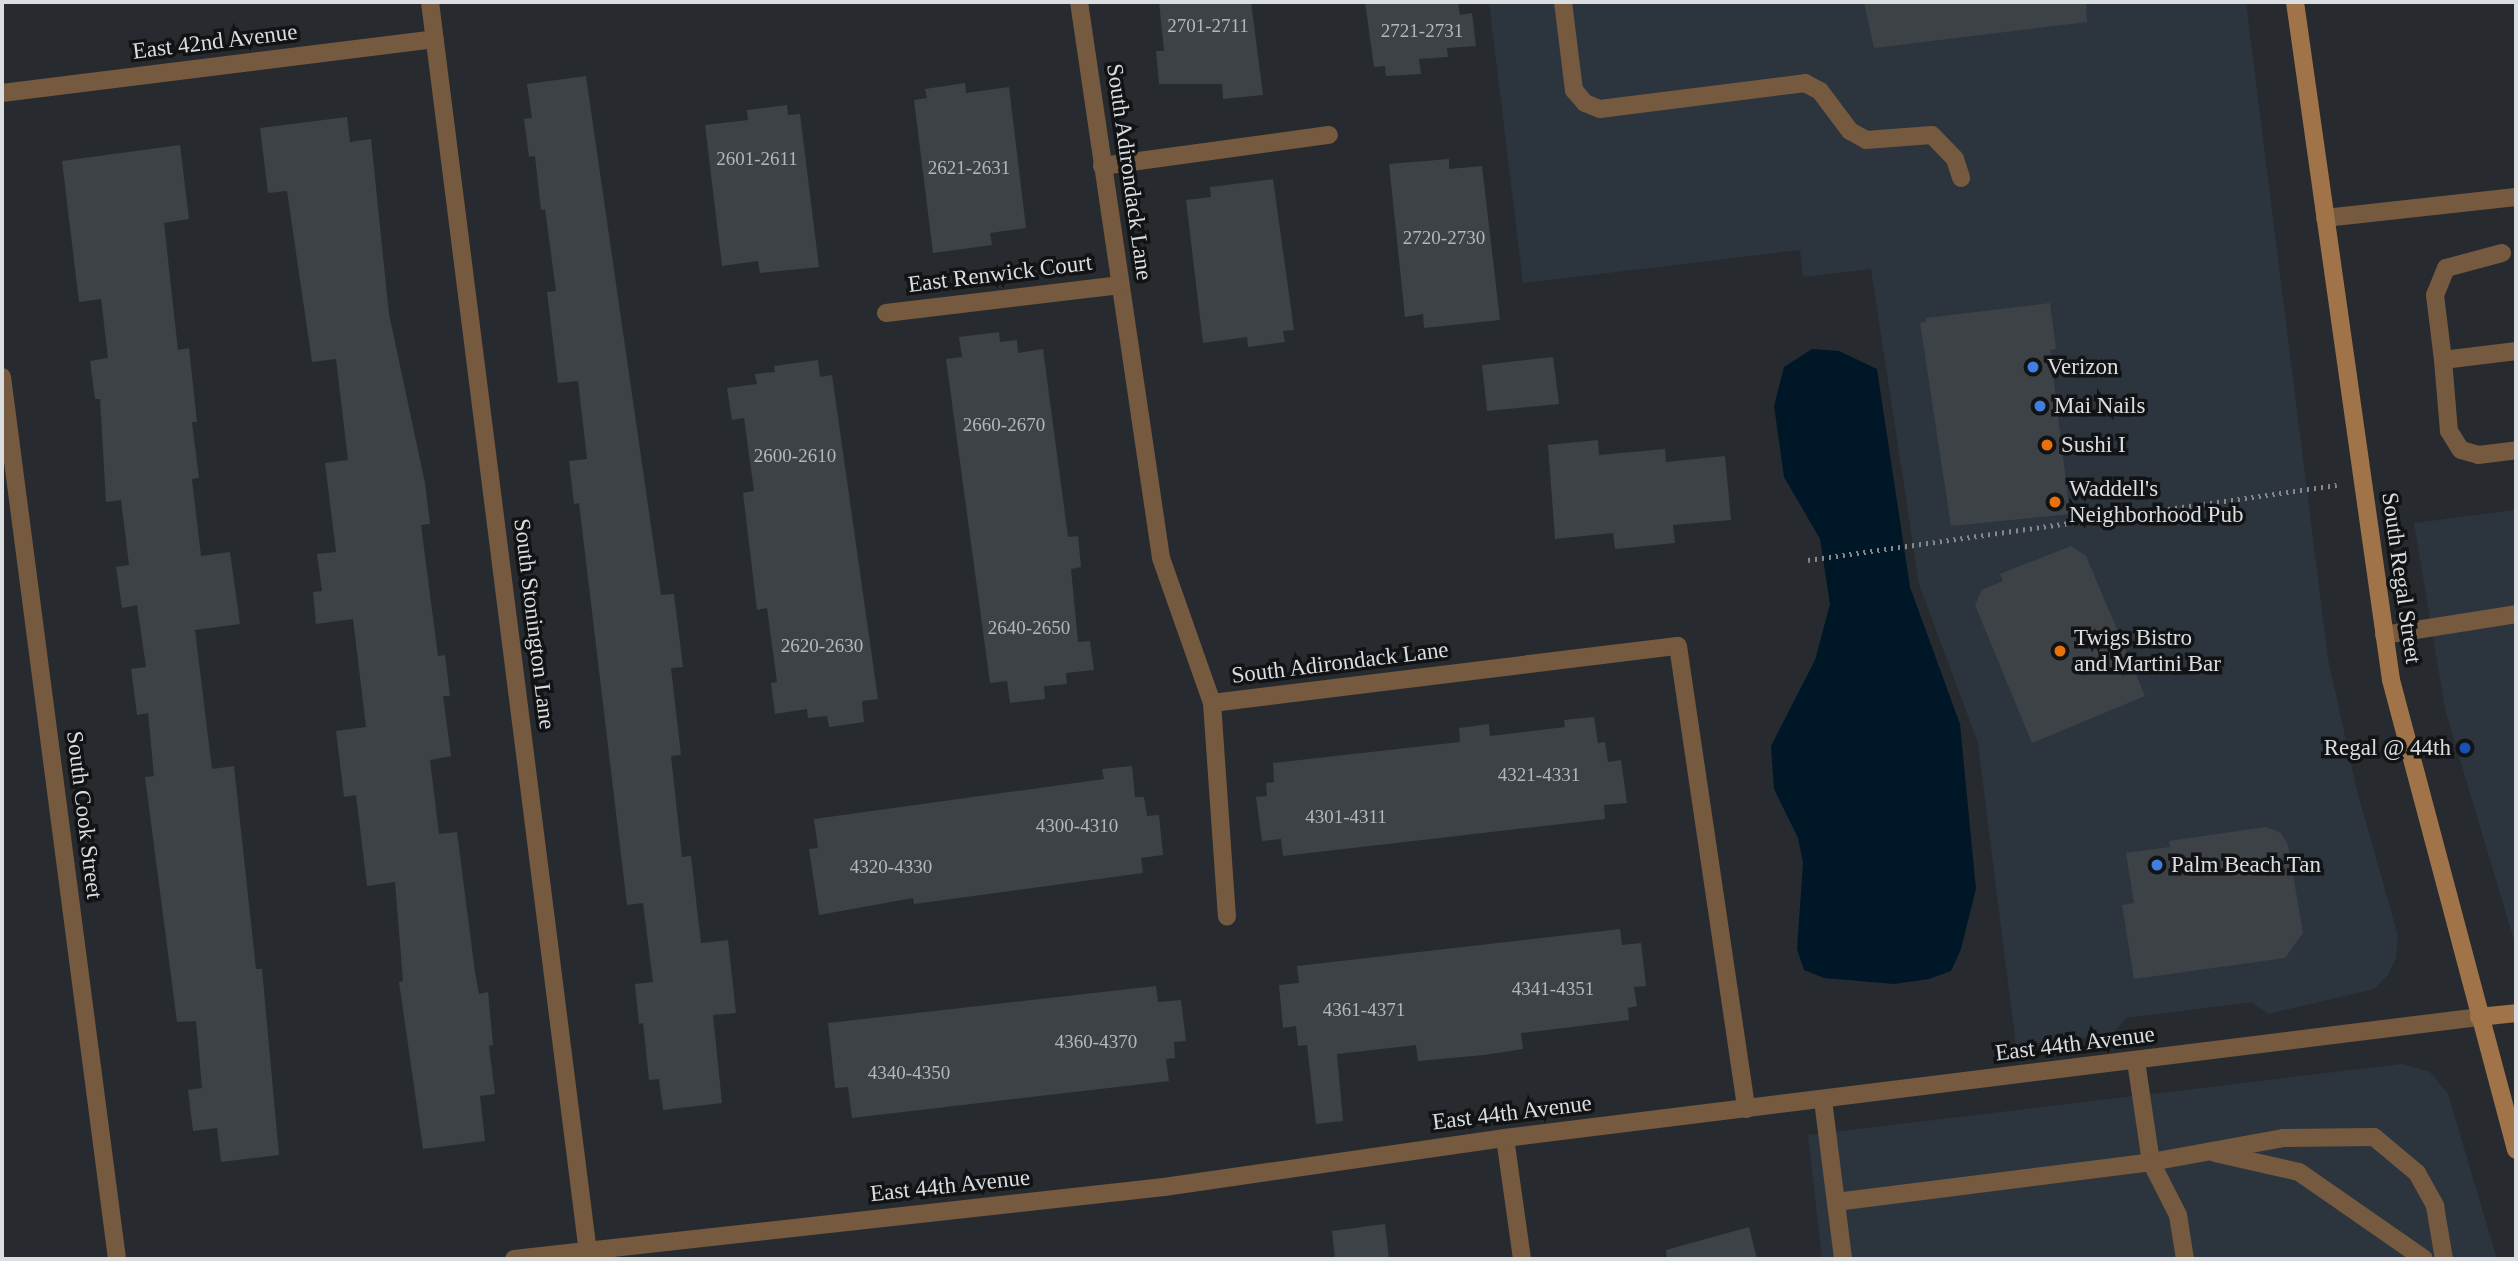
<!DOCTYPE html>
<html>
<head>
<meta charset="utf-8">
<style>
	body { margin:0 }
	#map { position:relative; width:2518px; height:1261px; overflow:hidden; background:#272b2f; font-family:Georgia,serif }
	div>[style] { position:absolute }
	[style*='--x'] { left:calc(var(--x)*1px); top:calc(var(--y)*1px); width:calc(var(--w)*1px); rotate:calc(var(--a)*1deg) }
	.built>* { inset:0; background:#2c353e }
	.water>* { inset:0; background:#001728 }
	.building>* { inset:0; background:#3d4247 }
	.path>* { height:4.5px; margin-top:-2.25px; transform-origin:0; background:repeating-linear-gradient(90deg,#85898c 0 2px,transparent 0 7px) }
	.lane>* { height:18px; margin:-9px; padding:0 9px; transform-origin:9px; border-radius:9px; background:#765a3f }
	.street>* { height:18px; margin:-9px; padding:0 9px; transform-origin:9px; border-radius:9px; background:#765a3f }
	.secondary>* { height:18px; margin:-9px; padding:0 9px; transform-origin:9px; border-radius:9px; background:#a07448 }
	.dots>* { width:19px; height:19px; translate:-50% -50%; box-sizing:border-box; border:4px solid #111315; border-radius:50% }
	span { translate:-50% -50%; white-space:nowrap; text-align:center; line-height:1.15; -webkit-text-stroke:7px #111315; paint-order:stroke }
	.number-label { font-size:19px; color:#b4b7ba }
	.number-label span { -webkit-text-stroke-width:0 }
	.street-label { font-size:23px; color:#dbdee1 }
	.poi-label { font-size:23px; color:#dbdee1 }
	.left { translate:0 -50%; text-align:left }
	.right { translate:-100% -50%; text-align:right }
	.frame { position:absolute; inset:0; border:4px solid #dbdee1; pointer-events:none }
</style>
</head>
<body>
<div id="map">
	<div class="built">
		<div style="clip-path:polygon(1489px 2px,2246px 2px,2328px 659px,2357px 791px,2398px 936px,2396px 958px,2388px 975px,2374px 989px,2268px 1014px,2252px 1002px,2126px 1018px,2112px 1034px,2016px 1046px,1978px 743px,1919px 584px,1871px 269px,1803px 277px,1800px 250px,1523px 283px)"></div>
		<div style="clip-path:polygon(2516px 510px,2516px 947px,2445px 709px,2414px 523px)"></div>
		<div style="clip-path:polygon(2402px 1064px,2430px 1072px,2448px 1094px,2497px 1259px,1822px 1259px,1808px 1135px)"></div>
	</div>
	<div class="water">
		<div style="clip-path:polygon(1812px 349px,1839px 351px,1877px 369px,1910px 587px,1960px 724px,1976px 889px,1961px 949px,1951px 971px,1929px 979px,1894px 984px,1824px 978px,1804px 970px,1797px 949px,1803px 863px,1798px 838px,1774px 789px,1771px 746px,1815px 660px,1830px 604px,1820px 539px,1784px 477px,1774px 406px,1784px 367px)"></div>
	</div>
	<div class="building">
		<div style="clip-path:polygon(1159px 2px,1251px 2px,1263px 95px,1223px 99px,1222px 84px,1159px 84px,1156px 51px,1164px 51px)"></div>
		<div style="clip-path:polygon(1365px 2px,1458px 2px,1460px 15px,1472px 13px,1476px 46px,1447px 48px,1448px 57px,1419px 59px,1421px 74px,1386px 76px,1385px 66px,1374px 67px)"></div>
		<div style="clip-path:polygon(1864px 2px,2086px 2px,2087px 22px,1874px 48px)"></div>
		<div style="clip-path:polygon(586px 76px,661px 595px,674px 594px,683px 667px,671px 668px,681px 755px,671px 756px,682px 857px,691px 856px,701px 943px,728px 940px,736px 1013px,713px 1015px,722px 1103px,663px 1110px,659px 1079px,649px 1080px,643px 1023px,639px 1024px,635px 984px,653px 982px,643px 903px,627px 905px,579px 503px,574px 504px,569px 461px,587px 459px,578px 381px,558px 383px,547px 292px,556px 291px,545px 209px,541px 210px,535px 156px,529px 157px,524px 119px,532px 118px,527px 84px)"></div>
		<div style="clip-path:polygon(965px 83px,966px 93px,1009px 87px,1026px 228px,990px 233px,992px 245px,933px 253px,914px 100px,927px 98px,925px 89px)"></div>
		<div style="clip-path:polygon(787px 105px,788px 115px,800px 114px,819px 267px,760px 273px,758px 261px,722px 266px,705px 125px,748px 120px,747px 110px)"></div>
		<div style="clip-path:polygon(347px 117px,350px 142px,371px 139px,389px 314px,425px 483px,430px 524px,421px 525px,438px 656px,445px 655px,450px 696px,443px 696px,451px 756px,430px 760px,439px 834px,457px 832px,475px 972px,479px 994px,488px 992px,493px 1045px,489px 1046px,495px 1094px,480px 1096px,485px 1141px,423px 1149px,399px 982px,403px 981px,395px 882px,367px 886px,356px 795px,344px 797px,336px 731px,366px 727px,353px 619px,316px 624px,313px 592px,322px 591px,317px 554px,336px 552px,325px 463px,348px 460px,336px 359px,312px 362px,287px 191px,268px 193px,260px 128px)"></div>
		<div style="clip-path:polygon(180px 145px,189px 219px,164px 223px,178px 350px,189px 348px,197px 422px,192px 422px,199px 478px,192px 479px,201px 556px,230px 552px,240px 624px,195px 630px,212px 769px,234px 766px,256px 969px,262px 969px,279px 1155px,221px 1162px,217px 1128px,193px 1131px,188px 1090px,202px 1088px,196px 1021px,177px 1022px,145px 777px,154px 776px,148px 713px,137px 715px,131px 669px,146px 667px,137px 605px,122px 608px,116px 567px,129px 565px,121px 500px,106px 502px,100px 399px,95px 399px,90px 361px,108px 358px,101px 299px,79px 302px,62px 161px)"></div>
		<div style="clip-path:polygon(1449px 159px,1449px 169px,1482px 166px,1500px 320px,1424px 328px,1423px 314px,1405px 317px,1389px 164px)"></div>
		<div style="clip-path:polygon(1273px 179px,1294px 330px,1283px 331px,1285px 342px,1248px 347px,1247px 337px,1203px 343px,1186px 200px,1211px 197px,1210px 187px)"></div>
		<div style="clip-path:polygon(2050px 303px,2056px 349px,2050px 350px,2070px 514px,1951px 526px,1920px 323px,1926px 322px,1926px 318px)"></div>
		<div style="clip-path:polygon(999px 332px,1000px 342px,1017px 340px,1018px 353px,1043px 349px,1068px 537px,1078px 536px,1081px 567px,1071px 569px,1078px 642px,1090px 641px,1094px 670px,1066px 673px,1067px 684px,1044px 686px,1045px 699px,1010px 703px,1007px 681px,990px 683px,946px 359px,962px 357px,959px 337px)"></div>
		<div style="clip-path:polygon(1553px 357px,1559px 404px,1487px 411px,1482px 365px)"></div>
		<div style="clip-path:polygon(818px 360px,820px 377px,832px 375px,878px 699px,862px 701px,864px 722px,829px 727px,827px 716px,808px 718px,807px 709px,775px 714px,771px 683px,777px 682px,767px 608px,757px 610px,743px 493px,754px 491px,744px 418px,732px 420px,727px 388px,757px 384px,755px 374px,775px 372px,774px 366px)"></div>
		<div style="clip-path:polygon(1598px 440px,1599px 455px,1665px 449px,1666px 462px,1725px 456px,1731px 520px,1673px 525px,1675px 543px,1615px 549px,1613px 533px,1555px 539px,1548px 445px)"></div>
		<div style="clip-path:polygon(2071px 546px,2086px 556px,2145px 696px,2032px 743px,1975px 605px,1982px 590px,2003px 581px,2000px 574px)"></div>
		<div style="clip-path:polygon(1594px 717px,1598px 743px,1605px 742px,1608px 762px,1621px 760px,1627px 803px,1604px 805px,1605px 819px,1283px 856px,1281px 839px,1262px 841px,1256px 797px,1267px 796px,1266px 783px,1274px 782px,1273px 763px,1460px 742px,1459px 728px,1489px 724px,1490px 736px,1565px 727px,1564px 720px)"></div>
		<div style="clip-path:polygon(1132px 766px,1135px 797px,1144px 797px,1147px 816px,1159px 815px,1163px 855px,1141px 858px,1143px 873px,914px 904px,913px 898px,819px 915px,809px 849px,818px 848px,814px 819px,1104px 779px,1102px 769px)"></div>
		<div style="clip-path:polygon(2266px 827px,2281px 833px,2288px 845px,2303px 933px,2285px 958px,2134px 979px,2122px 905px,2134px 903px,2126px 853px,2170px 847px,2169px 841px)"></div>
		<div style="clip-path:polygon(1620px 929px,1622px 945px,1641px 943px,1646px 986px,1634px 987px,1637px 1006px,1628px 1008px,1629px 1020px,1521px 1033px,1523px 1049px,1484px 1055px,1418px 1061px,1416px 1045px,1337px 1054px,1343px 1121px,1316px 1124px,1307px 1045px,1298px 1046px,1296px 1026px,1283px 1028px,1279px 985px,1299px 983px,1297px 966px)"></div>
		<div style="clip-path:polygon(1156px 986px,1158px 1002px,1181px 1000px,1186px 1041px,1174px 1042px,1175px 1058px,1166px 1059px,1169px 1081px,852px 1118px,848px 1087px,835px 1088px,828px 1023px)"></div>
		<div style="clip-path:polygon(1385px 1224px,1389px 1259px,1335px 1259px,1332px 1231px)"></div>
		<div style="clip-path:polygon(1749px 1227px,1757px 1259px,1667px 1259px,1666px 1250px)"></div>
	</div>
	<div class="path">
		<div style="--x:1808;--y:560;--w:534;--a:-8.07"></div>
	</div>
	<div class="lane">
		<div style="--x:1563;--y:2;--w:89;--a:82.9"></div>
		<div style="--x:1574;--y:90;--w:17;--a:50"></div>
		<div style="--x:1585;--y:103;--w:16;--a:22"></div>
		<div style="--x:1600;--y:109;--w:207;--a:-7.2"></div>
		<div style="--x:1805;--y:83;--w:17;--a:28"></div>
		<div style="--x:1820;--y:91;--w:50;--a:53.1"></div>
		<div style="--x:1850;--y:131;--w:18;--a:29"></div>
		<div style="--x:1866;--y:140;--w:66;--a:-4.3"></div>
		<div style="--x:1932;--y:135;--w:33;--a:46"></div>
		<div style="--x:1955;--y:159;--w:20;--a:72"></div>
		<div style="--x:2325;--y:218;--w:192;--a:-6.3"></div>
		<div style="--x:2502;--y:253;--w:58;--a:165"></div>
		<div style="--x:2446;--y:268;--w:29;--a:112"></div>
		<div style="--x:2435;--y:295;--w:65;--a:83"></div>
		<div style="--x:2443;--y:360;--w:74;--a:-7"></div>
		<div style="--x:2443;--y:360;--w:71;--a:85.2"></div>
		<div style="--x:2449;--y:431;--w:22;--a:58"></div>
		<div style="--x:2461;--y:450;--w:18;--a:16"></div>
		<div style="--x:2478;--y:455;--w:38;--a:-7"></div>
		<div style="--x:2384;--y:635;--w:134;--a:-9"></div>
		<div style="--x:2136;--y:1061;--w:102;--a:81.6"></div>
		<div style="--x:2151;--y:1162;--w:134;--a:-10.3"></div>
		<div style="--x:2283;--y:1138;--w:91;--a:-0.6"></div>
		<div style="--x:2374;--y:1137;--w:56;--a:39.9"></div>
		<div style="--x:2417;--y:1173;--w:38;--a:61"></div>
		<div style="--x:2435;--y:1206;--w:54;--a:80.4"></div>
		<div style="--x:1823;--y:1100;--w:160;--a:82.8"></div>
		<div style="--x:2215;--y:1153;--w:86;--a:12.7"></div>
		<div style="--x:2299;--y:1172;--w:152;--a:34.8"></div>
		<div style="--x:1836;--y:1202;--w:318;--a:-7.2"></div>
		<div style="--x:2151;--y:1162;--w:59;--a:63"></div>
		<div style="--x:2178;--y:1215;--w:45;--a:81"></div>
	</div>
	<div class="street">
		<div style="--x:430;--y:2;--w:1260;--a:82.8"></div>
		<div style="--x:1079;--y:2;--w:562;--a:81.61"></div>
		<div style="--x:1161;--y:558;--w:154;--a:70.6"></div>
		<div style="--x:1212;--y:703;--w:469;--a:-7"></div>
		<div style="--x:1678;--y:646;--w:468;--a:81.6"></div>
		<div style="--x:2;--y:93;--w:436;--a:-7.1"></div>
		<div style="--x:1102;--y:166;--w:229;--a:-7.8"></div>
		<div style="--x:886;--y:313;--w:236;--a:-6.8"></div>
		<div style="--x:2;--y:377;--w:889;--a:82.57"></div>
		<div style="--x:1212;--y:703;--w:214;--a:86"></div>
		<div style="--x:1505;--y:1138;--w:122;--a:82"></div>
		<div style="--x:514;--y:1259;--w:654;--a:-6.32"></div>
		<div style="--x:1164;--y:1187;--w:345;--a:-8.2"></div>
		<div style="--x:1505;--y:1138;--w:981;--a:-7.08"></div>
	</div>
	<div class="secondary">
		<div style="--x:2295;--y:2;--w:685;--a:81.94"></div>
		<div style="--x:2391;--y:680;--w:486;--a:75.1"></div>
		<div style="--x:2479;--y:1017;--w:37;--a:-6"></div>
	</div>
	<div class="dots">
		<div style="left:2033px;top:367px;background:#3f7fe0"></div>
		<div style="left:2040px;top:406px;background:#3f7fe0"></div>
		<div style="left:2047px;top:445px;background:#e8710a"></div>
		<div style="left:2055px;top:502px;background:#e8710a"></div>
		<div style="left:2060px;top:651px;background:#e8710a"></div>
		<div style="left:2465px;top:748px;background:#1a4fb4"></div>
		<div style="left:2157px;top:865px;background:#3f7fe0"></div>
	</div>
	<div class="number-label">
		<span style="left:1208px;top:26px">2701-2711</span>
		<span style="left:1422px;top:31px">2721-2731</span>
		<span style="left:757px;top:159px">2601-2611</span>
		<span style="left:969px;top:168px">2621-2631</span>
		<span style="left:1444px;top:238px">2720-2730</span>
		<span style="left:1004px;top:425px">2660-2670</span>
		<span style="left:795px;top:456px">2600-2610</span>
		<span style="left:1029px;top:628px">2640-2650</span>
		<span style="left:822px;top:646px">2620-2630</span>
		<span style="left:1539px;top:775px">4321-4331</span>
		<span style="left:1346px;top:817px">4301-4311</span>
		<span style="left:1077px;top:826px">4300-4310</span>
		<span style="left:891px;top:867px">4320-4330</span>
		<span style="left:1553px;top:989px">4341-4351</span>
		<span style="left:1364px;top:1010px">4361-4371</span>
		<span style="left:1096px;top:1042px">4360-4370</span>
		<span style="left:909px;top:1073px">4340-4350</span>
	</div>
	<div class="street-label">
		<span style="left:215px;top:42px;rotate:-7deg">East 42nd Avenue</span>
		<span style="left:1129px;top:172px;rotate:82deg">South Adirondack Lane</span>
		<span style="left:1000px;top:274px;rotate:-7deg">East Renwick Court</span>
		<span style="left:2401px;top:578px;rotate:82deg">South Regal Street</span>
		<span style="left:534px;top:624px;rotate:83deg">South Stonington Lane</span>
		<span style="left:1340px;top:663px;rotate:-7deg">South Adirondack Lane</span>
		<span style="left:84px;top:815px;rotate:83deg">South Cook Street</span>
		<span style="left:2075px;top:1044px;rotate:-7deg">East 44th Avenue</span>
		<span style="left:1512px;top:1113px;rotate:-7deg">East 44th Avenue</span>
		<span style="left:950px;top:1186px;rotate:-6deg">East 44th Avenue</span>
	</div>
	<div class="poi-label">
		<span class="left" style="left:2047px;top:367px">Verizon</span>
		<span class="left" style="left:2054px;top:406px">Mai Nails</span>
		<span class="left" style="left:2061px;top:445px">Sushi I</span>
		<span class="left" style="left:2069px;top:502px">Waddell's<br>Neighborhood Pub</span>
		<span class="left" style="left:2074px;top:651px">Twigs Bistro<br>and Martini Bar</span>
		<span class="right" style="left:2451px;top:748px">Regal @ 44th</span>
		<span class="left" style="left:2171px;top:865px">Palm Beach Tan</span>
	</div>
	<div class="frame"></div>
</div>
</body>
</html>
